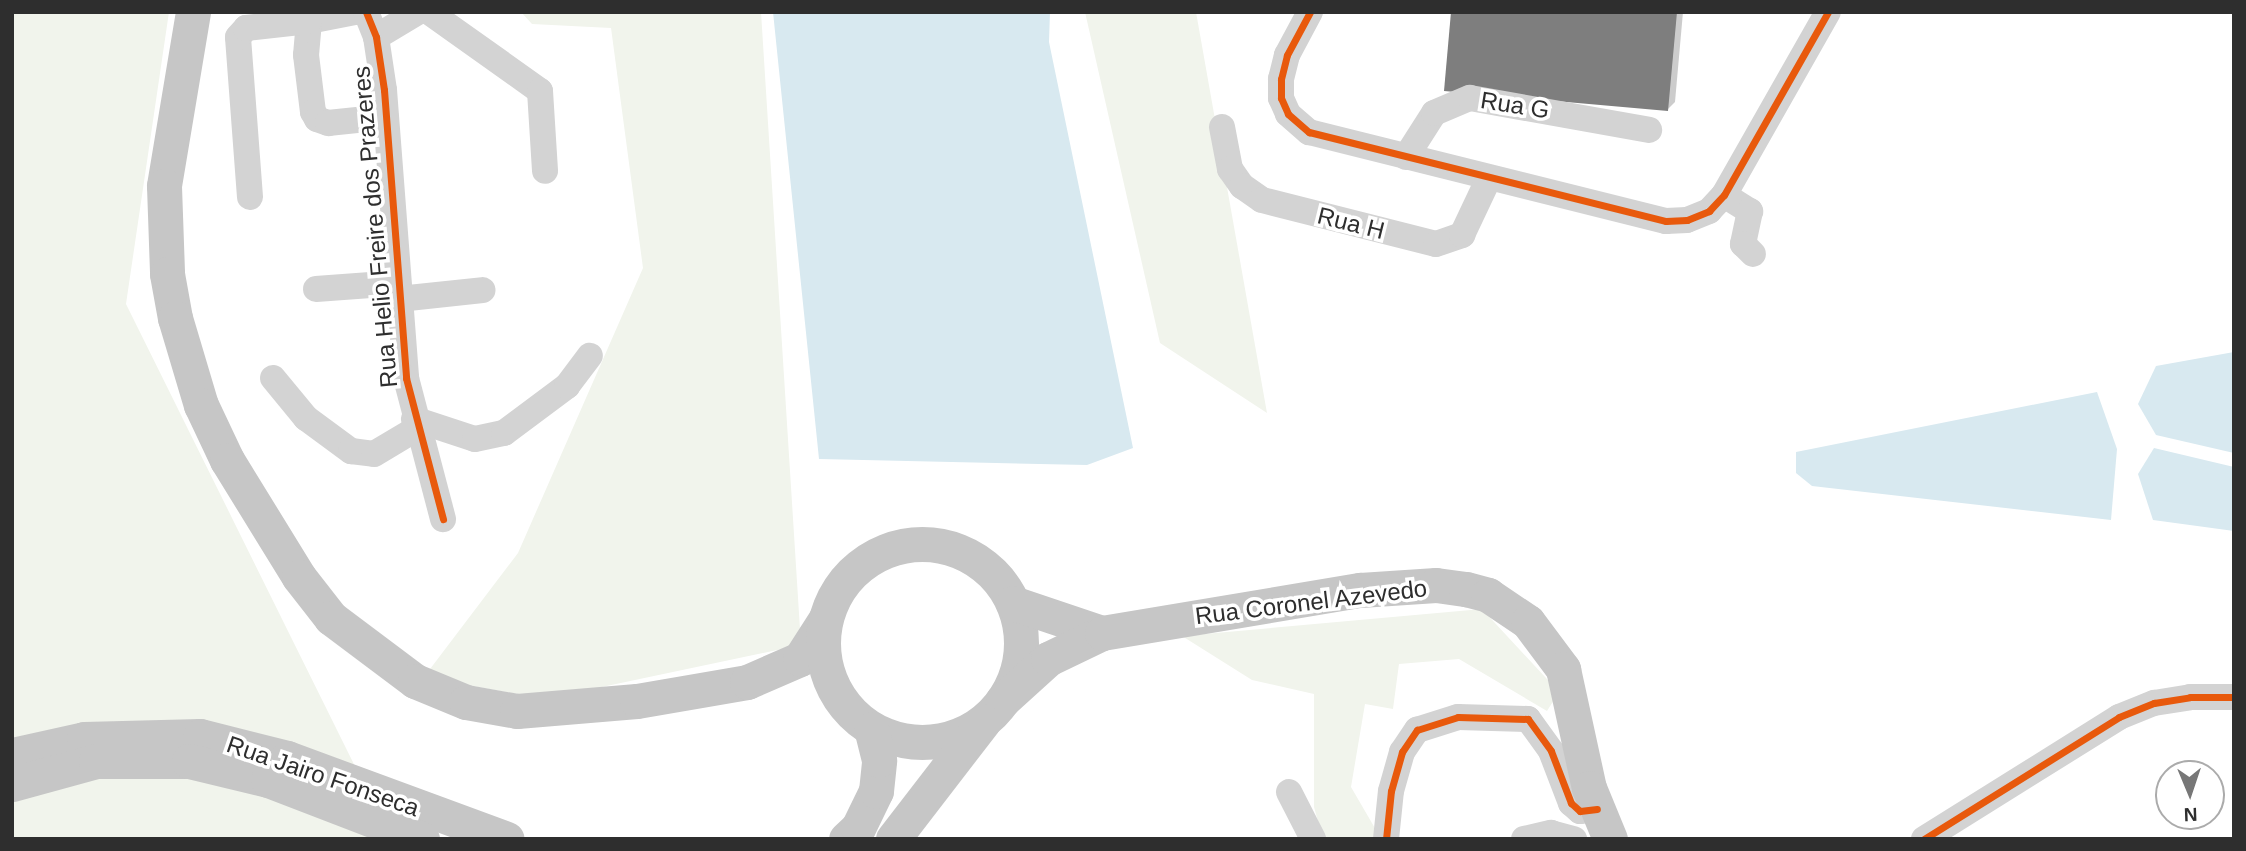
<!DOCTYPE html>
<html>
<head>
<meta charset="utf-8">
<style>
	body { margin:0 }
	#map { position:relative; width:2246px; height:851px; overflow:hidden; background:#fff; font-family:Arial,sans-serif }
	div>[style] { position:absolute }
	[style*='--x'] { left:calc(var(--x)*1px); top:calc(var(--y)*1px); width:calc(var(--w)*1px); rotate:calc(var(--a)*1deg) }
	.green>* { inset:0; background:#f1f4ec }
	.water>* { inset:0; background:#d8e9f0 }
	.shadow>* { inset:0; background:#0003 }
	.building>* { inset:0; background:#7e7e7e }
	.minor>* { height:26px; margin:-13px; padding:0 13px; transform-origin:13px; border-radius:13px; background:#d3d3d3 }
	.major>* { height:35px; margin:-17.5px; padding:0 17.5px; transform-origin:17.5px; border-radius:17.5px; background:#c6c6c6 }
	.major>.ring { margin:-17.5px; padding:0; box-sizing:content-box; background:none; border:35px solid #c6c6c6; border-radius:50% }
	.cycleway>* { height:7px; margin:-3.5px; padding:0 3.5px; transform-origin:3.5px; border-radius:3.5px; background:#e8590c }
	span { translate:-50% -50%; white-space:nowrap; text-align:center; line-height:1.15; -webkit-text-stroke:7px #fff; paint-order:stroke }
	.street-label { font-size:24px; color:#2e2e2e }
	.frame { position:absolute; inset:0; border:14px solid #2e2e2e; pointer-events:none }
	.north { position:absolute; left:2155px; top:760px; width:70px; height:70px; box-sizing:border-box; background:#fff; border:2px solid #ababab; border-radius:50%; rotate:178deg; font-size:19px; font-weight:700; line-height:28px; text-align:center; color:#2e2e2e }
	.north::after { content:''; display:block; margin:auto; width:24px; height:32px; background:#777; clip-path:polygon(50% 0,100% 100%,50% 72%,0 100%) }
</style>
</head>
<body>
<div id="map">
	<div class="green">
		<div style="clip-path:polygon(12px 12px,169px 12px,126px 304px,391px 839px,12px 839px)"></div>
		<div style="clip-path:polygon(521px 12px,761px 12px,801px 645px,545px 699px,424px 677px,518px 553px,643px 268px,611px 28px,532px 24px)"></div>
		<div style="clip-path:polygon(1085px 12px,1196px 12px,1267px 413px,1160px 343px)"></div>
		<div style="clip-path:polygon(1482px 609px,1559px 692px,1547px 711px,1459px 659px,1399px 664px,1393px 709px,1365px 704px,1351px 787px,1376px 830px,1376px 839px,1323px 839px,1314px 807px,1314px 694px,1252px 680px,1182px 636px)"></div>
	</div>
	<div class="water">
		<div style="clip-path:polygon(773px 12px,1050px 12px,1049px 42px,1133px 448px,1087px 465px,819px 459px)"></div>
		<div style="clip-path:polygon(2234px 352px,2234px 453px,2156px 435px,2138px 404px,2156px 366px)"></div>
		<div style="clip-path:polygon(2097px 392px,2117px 449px,2111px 520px,1812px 486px,1796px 473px,1796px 452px)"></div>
		<div style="clip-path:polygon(2154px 448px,2234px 467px,2234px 531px,2153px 520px,2138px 474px)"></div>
	</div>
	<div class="shadow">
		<div style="clip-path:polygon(1452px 12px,1683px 12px,1675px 102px,1668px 109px)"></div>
	</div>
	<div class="building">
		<div style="clip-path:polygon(1451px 12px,1677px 12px,1668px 111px,1444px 91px)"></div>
	</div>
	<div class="minor">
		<div style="--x:355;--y:12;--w:47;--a:168.9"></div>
		<div style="--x:309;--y:21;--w:34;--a:95"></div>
		<div style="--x:306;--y:55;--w:57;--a:83"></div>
		<div style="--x:313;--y:112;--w:8;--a:60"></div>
		<div style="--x:317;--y:119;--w:12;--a:20"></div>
		<div style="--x:328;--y:123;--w:58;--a:-5.9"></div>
		<div style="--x:366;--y:12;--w:27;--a:68"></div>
		<div style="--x:376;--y:37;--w:54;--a:81.4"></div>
		<div style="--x:384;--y:90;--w:289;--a:85.6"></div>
		<div style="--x:406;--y:378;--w:146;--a:75.3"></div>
		<div style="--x:429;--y:12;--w:136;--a:35.4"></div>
		<div style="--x:540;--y:91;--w:80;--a:86.4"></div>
		<div style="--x:1310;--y:12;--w:49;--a:118.1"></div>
		<div style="--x:1287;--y:55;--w:25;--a:104"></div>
		<div style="--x:1281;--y:79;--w:19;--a:90"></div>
		<div style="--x:1281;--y:98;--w:17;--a:66"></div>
		<div style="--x:1288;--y:114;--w:28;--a:41"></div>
		<div style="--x:1309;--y:132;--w:368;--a:14"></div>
		<div style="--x:1666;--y:221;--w:21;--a:-3"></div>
		<div style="--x:1687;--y:220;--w:24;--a:-22"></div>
		<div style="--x:1709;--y:211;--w:22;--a:-47"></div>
		<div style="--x:1724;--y:195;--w:210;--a:-60.4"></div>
		<div style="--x:376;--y:37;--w:49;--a:-30.8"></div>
		<div style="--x:1222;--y:127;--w:43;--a:79.2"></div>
		<div style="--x:1230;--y:169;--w:21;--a:55"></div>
		<div style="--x:1242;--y:186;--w:24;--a:35"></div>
		<div style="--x:1262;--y:200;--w:179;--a:14.2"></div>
		<div style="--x:1436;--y:244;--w:28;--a:-19"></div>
		<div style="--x:1462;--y:235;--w:63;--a:-64.7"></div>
		<div style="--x:1406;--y:157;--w:52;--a:-57.5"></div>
		<div style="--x:1434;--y:113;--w:39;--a:-23"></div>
		<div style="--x:1470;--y:98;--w:182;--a:10.1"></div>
		<div style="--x:1724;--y:195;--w:31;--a:32"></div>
		<div style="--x:1750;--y:211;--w:34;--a:102"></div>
		<div style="--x:1743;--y:244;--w:14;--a:45"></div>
		<div style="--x:250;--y:197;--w:160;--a:-94.3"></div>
		<div style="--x:238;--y:37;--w:12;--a:-48"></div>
		<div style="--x:246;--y:28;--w:63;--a:-6.3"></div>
		<div style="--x:316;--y:289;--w:82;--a:-4.2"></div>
		<div style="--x:399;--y:299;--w:84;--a:-6.1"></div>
		<div style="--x:273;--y:378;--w:52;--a:50.5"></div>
		<div style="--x:306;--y:418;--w:56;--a:36.3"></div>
		<div style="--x:351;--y:451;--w:23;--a:7"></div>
		<div style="--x:374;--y:454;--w:49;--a:-30.8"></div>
		<div style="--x:414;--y:419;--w:64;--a:18.2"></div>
		<div style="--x:475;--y:439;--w:30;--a:-12"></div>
		<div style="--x:504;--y:433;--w:79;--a:-36.7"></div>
		<div style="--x:567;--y:386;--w:38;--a:-53"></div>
		<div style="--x:1289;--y:792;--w:53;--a:62.9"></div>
		<div style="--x:1386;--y:839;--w:48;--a:-84.1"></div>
		<div style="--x:1391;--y:791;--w:41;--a:-74.2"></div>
		<div style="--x:1402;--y:752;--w:27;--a:-56"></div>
		<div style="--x:1417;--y:730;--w:43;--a:-17.6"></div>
		<div style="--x:1458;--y:717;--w:70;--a:1.6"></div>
		<div style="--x:1528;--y:719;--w:39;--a:54"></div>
		<div style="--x:1551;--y:751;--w:56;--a:69"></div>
		<div style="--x:1571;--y:803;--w:12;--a:42"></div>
		<div style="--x:1580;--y:811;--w:17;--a:-7"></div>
		<div style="--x:1524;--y:839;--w:28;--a:-13"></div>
		<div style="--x:1551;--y:833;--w:24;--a:15"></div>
		<div style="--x:1924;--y:839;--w:230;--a:-32"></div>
		<div style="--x:2119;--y:717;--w:38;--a:-22"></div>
		<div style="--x:2154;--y:703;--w:36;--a:-9"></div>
		<div style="--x:2190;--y:697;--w:44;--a:0"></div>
	</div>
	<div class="major">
		<div style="--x:193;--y:12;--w:176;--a:99.5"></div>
		<div style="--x:164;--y:186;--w:88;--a:88"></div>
		<div style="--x:167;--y:274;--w:45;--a:79.7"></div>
		<div style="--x:175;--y:318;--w:91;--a:73.4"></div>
		<div style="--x:201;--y:405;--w:61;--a:64.7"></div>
		<div style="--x:227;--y:460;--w:137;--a:58.4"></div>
		<div style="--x:299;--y:577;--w:52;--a:52"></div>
		<div style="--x:331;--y:618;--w:105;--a:36.9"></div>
		<div style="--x:415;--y:681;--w:55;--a:22.4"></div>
		<div style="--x:466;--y:702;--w:52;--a:10"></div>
		<div style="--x:517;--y:711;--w:120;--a:-4.8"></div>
		<div style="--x:637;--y:701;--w:112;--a:-9.8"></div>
		<div style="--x:747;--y:682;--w:58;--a:-23.5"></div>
		<div style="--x:800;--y:659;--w:46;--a:-57.3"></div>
		<div class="ring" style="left:823px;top:544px;width:163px;height:163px"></div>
		<div style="--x:1013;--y:603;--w:94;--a:18.6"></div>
		<div style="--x:1003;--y:700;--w:61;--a:-42.3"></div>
		<div style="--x:1048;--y:659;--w:60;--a:-25.7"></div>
		<div style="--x:1102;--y:633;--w:262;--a:-9.5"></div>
		<div style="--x:1360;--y:590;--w:76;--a:-3.8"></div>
		<div style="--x:1436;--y:585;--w:30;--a:8"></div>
		<div style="--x:1466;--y:589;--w:23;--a:15"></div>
		<div style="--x:1488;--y:595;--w:48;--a:34"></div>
		<div style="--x:1528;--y:622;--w:59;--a:53.3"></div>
		<div style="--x:1563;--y:669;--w:122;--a:77.7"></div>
		<div style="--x:1589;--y:788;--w:55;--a:67.6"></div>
		<div style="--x:12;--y:755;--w:74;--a:-12.5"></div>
		<div style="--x:84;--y:739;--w:116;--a:-1.5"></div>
		<div style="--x:200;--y:736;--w:90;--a:14.2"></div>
		<div style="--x:287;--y:758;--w:234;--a:20.2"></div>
		<div style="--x:12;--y:784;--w:87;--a:-15.3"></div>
		<div style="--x:96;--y:761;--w:93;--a:0"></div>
		<div style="--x:189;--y:761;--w:81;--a:13.5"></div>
		<div style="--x:268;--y:780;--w:165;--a:21"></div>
		<div style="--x:846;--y:839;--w:16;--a:-43"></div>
		<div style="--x:858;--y:828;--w:41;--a:-64.1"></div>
		<div style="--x:876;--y:791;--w:31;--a:-84"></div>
		<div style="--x:879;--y:760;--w:32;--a:-104"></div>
		<div style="--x:893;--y:839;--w:148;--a:-52.4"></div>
	</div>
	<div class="cycleway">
		<div style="--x:366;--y:12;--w:27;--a:68"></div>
		<div style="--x:376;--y:37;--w:54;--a:81.4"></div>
		<div style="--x:384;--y:90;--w:289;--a:85.6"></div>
		<div style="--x:406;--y:378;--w:146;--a:75.3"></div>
		<div style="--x:1310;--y:12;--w:49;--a:118.1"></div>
		<div style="--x:1287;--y:55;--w:25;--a:104"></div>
		<div style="--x:1281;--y:79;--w:19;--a:90"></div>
		<div style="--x:1281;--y:98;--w:17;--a:66"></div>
		<div style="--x:1288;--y:114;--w:28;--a:41"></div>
		<div style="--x:1309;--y:132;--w:368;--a:14"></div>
		<div style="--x:1666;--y:221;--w:21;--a:-3"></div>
		<div style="--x:1687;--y:220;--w:24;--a:-22"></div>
		<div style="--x:1709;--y:211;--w:22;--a:-47"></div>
		<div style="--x:1724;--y:195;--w:210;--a:-60.4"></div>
		<div style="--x:1386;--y:839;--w:48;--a:-84.1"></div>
		<div style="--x:1391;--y:791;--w:41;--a:-74.2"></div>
		<div style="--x:1402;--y:752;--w:27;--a:-56"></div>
		<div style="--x:1417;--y:730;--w:43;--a:-17.6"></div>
		<div style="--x:1458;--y:717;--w:70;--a:1.6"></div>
		<div style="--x:1528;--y:719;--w:39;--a:54"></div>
		<div style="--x:1551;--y:751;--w:56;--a:69"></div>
		<div style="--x:1571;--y:803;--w:12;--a:42"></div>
		<div style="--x:1580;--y:811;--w:17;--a:-7"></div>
		<div style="--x:1924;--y:839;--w:230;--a:-32"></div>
		<div style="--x:2119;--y:717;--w:38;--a:-22"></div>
		<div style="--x:2154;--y:703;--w:36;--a:-9"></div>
		<div style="--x:2190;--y:697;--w:44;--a:0"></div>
	</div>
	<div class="street-label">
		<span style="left:1515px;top:105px;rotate:9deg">Rua G</span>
		<span style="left:1351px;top:223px;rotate:14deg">Rua H</span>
		<span style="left:375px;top:227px;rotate:-95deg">Rua Helio Freire dos Prazeres</span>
		<span style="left:1311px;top:602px;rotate:-7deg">Rua Coronel Azevedo</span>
		<span style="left:323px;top:776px;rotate:19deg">Rua Jairo Fonseca</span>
	</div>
	<div class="frame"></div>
	<div class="north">N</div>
</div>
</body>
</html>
